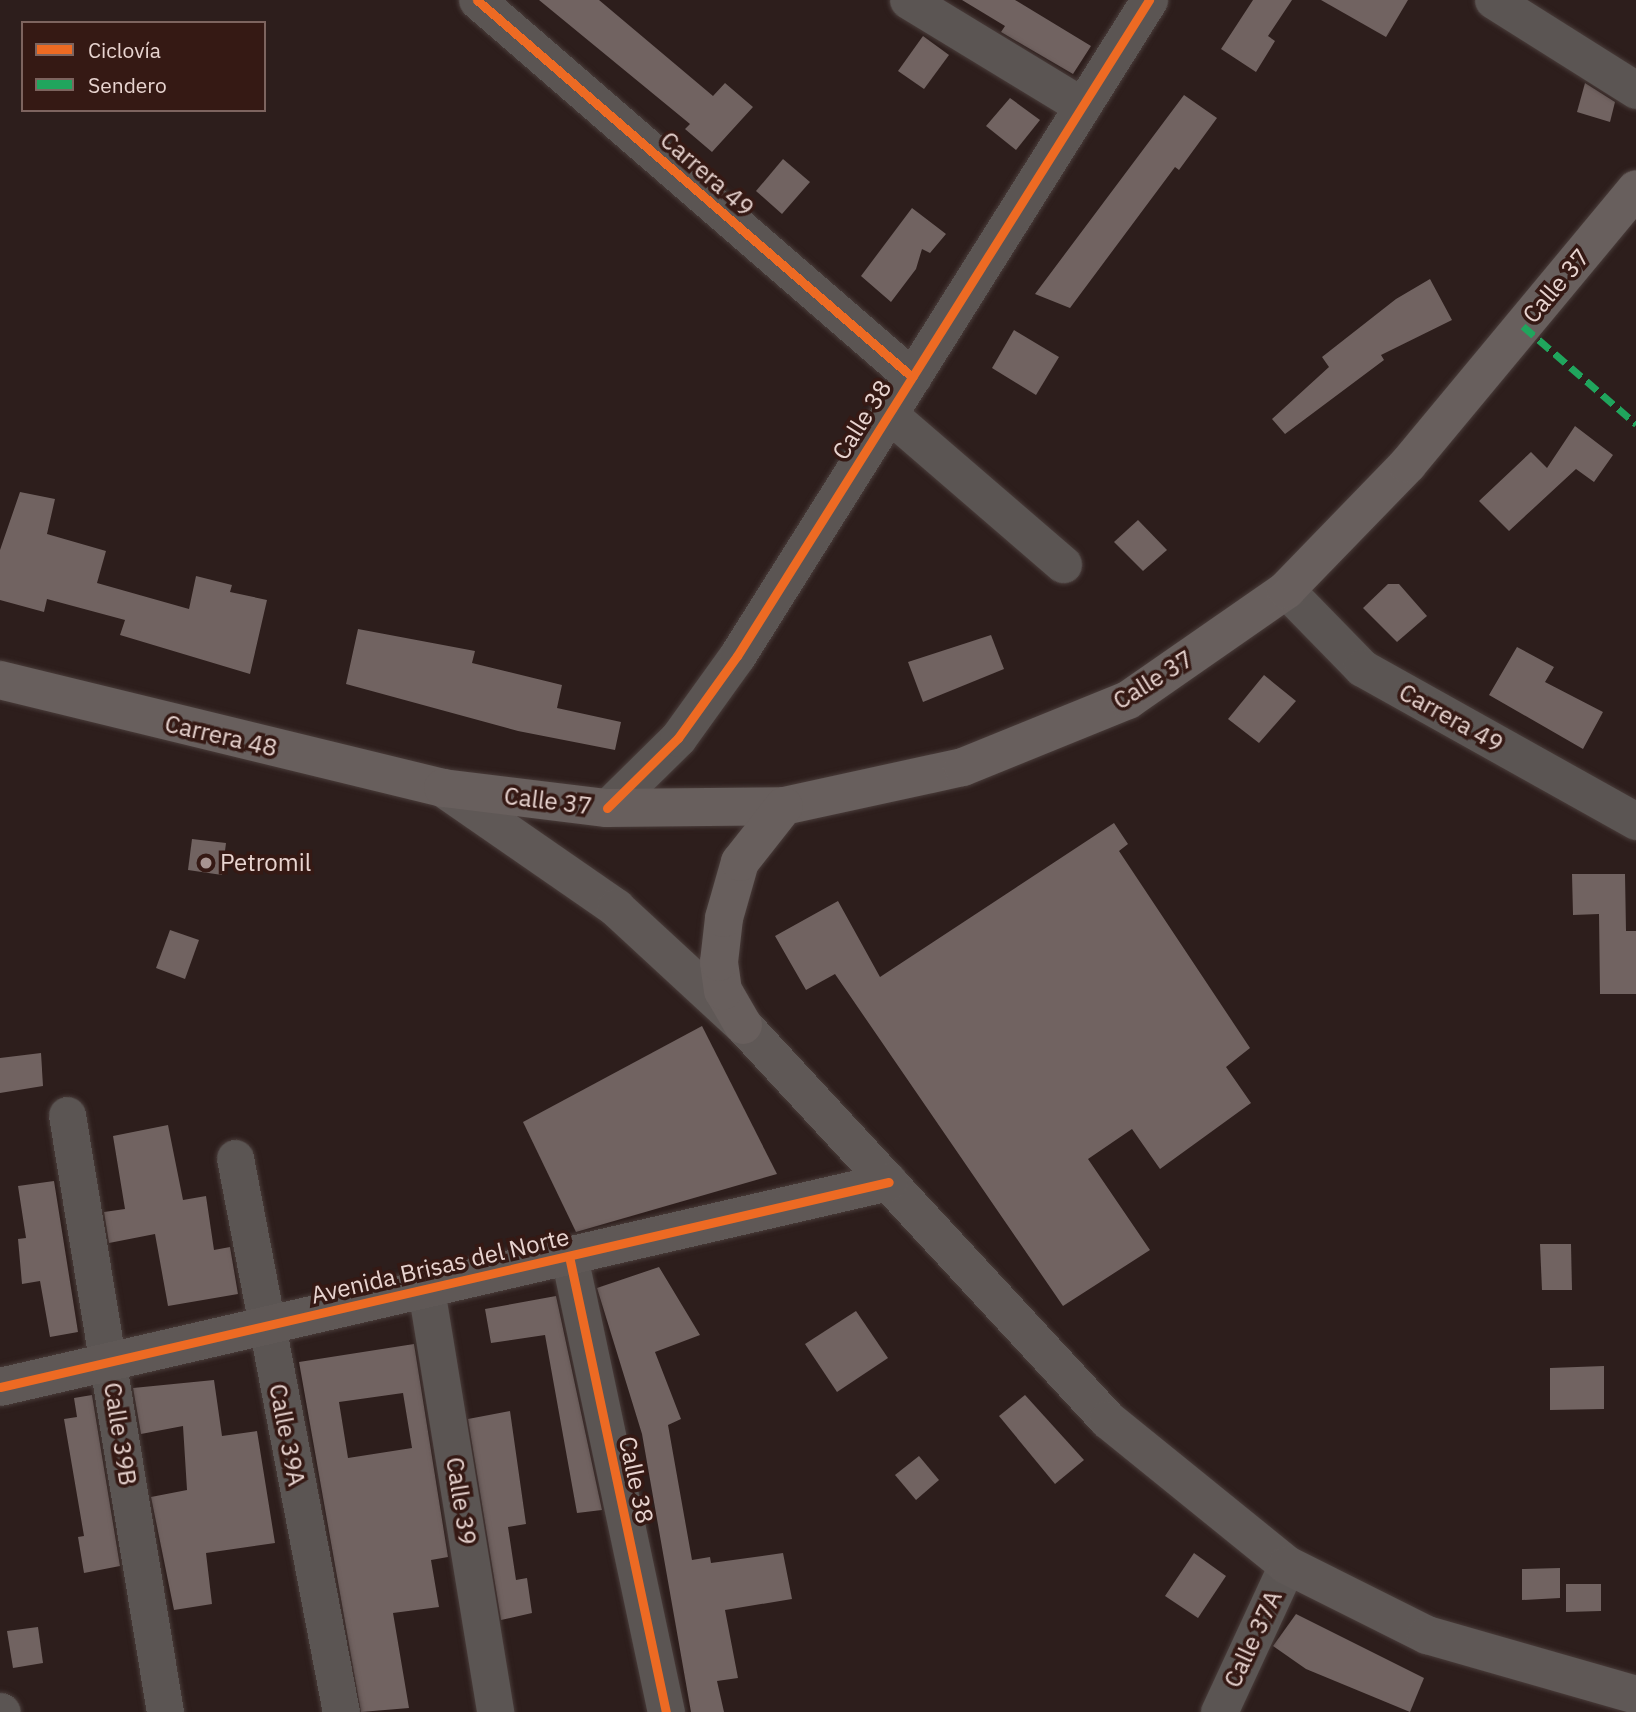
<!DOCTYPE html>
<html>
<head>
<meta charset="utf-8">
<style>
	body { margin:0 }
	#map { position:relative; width:1636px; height:1712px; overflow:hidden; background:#2d1e1c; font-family:"IBM Plex Sans",sans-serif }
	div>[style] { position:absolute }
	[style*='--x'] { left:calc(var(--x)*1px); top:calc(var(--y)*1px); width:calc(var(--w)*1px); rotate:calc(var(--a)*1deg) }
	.building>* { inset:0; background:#716361 }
	.roads { filter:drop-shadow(0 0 2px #493c3a) drop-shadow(0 0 2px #493c3a) }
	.street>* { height:37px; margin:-18.5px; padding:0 18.5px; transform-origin:18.5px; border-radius:18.5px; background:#5b5553 }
	.secondary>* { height:38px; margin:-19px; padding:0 19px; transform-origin:19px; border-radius:19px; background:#5f5856 }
	.primary>* { height:38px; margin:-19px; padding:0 19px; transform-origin:19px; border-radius:19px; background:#685f5d }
	.quiet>* { height:7px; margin-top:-3.5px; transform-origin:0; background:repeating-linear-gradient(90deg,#20a55d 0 14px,transparent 0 21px) }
	.cycleway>* { height:9px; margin:-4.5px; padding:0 4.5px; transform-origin:4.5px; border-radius:4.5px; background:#ed6a23 }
	.dots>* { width:19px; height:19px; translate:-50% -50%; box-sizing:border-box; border:4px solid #351914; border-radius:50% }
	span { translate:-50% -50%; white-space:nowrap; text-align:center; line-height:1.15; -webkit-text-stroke:7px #351914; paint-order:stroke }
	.street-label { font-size:24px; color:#e8d4d0 }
	.poi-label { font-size:24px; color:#e8d4d0 }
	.left { translate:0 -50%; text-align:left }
	.legend { position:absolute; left:21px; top:21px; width:245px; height:91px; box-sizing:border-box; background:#351914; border:2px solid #7d645f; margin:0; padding:9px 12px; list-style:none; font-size:21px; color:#e8d4d0 }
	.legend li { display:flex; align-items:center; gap:14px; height:35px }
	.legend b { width:35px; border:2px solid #7d645f }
</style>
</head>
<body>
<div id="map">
	<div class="building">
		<div style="clip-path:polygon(539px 0,599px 0,713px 96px,725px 83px,753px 107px,712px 152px,685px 129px,690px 124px)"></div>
		<div style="clip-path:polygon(962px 0,1015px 0,1091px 46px,1073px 74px,1001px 32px,1005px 26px)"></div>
		<div style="clip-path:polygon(1253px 0,1292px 0,1268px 36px,1275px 41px,1256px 72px,1221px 49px)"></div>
		<div style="clip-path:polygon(1321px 0,1408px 0,1386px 37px)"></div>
		<div style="clip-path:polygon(923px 36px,949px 55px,924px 89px,898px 71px)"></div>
		<div style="clip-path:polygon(1585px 83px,1615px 102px,1610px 122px,1577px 112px)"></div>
		<div style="clip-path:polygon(1184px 95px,1217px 118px,1179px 170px,1175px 167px,1070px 308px,1035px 294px)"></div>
		<div style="clip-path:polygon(1010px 98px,1040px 120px,1016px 150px,986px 126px)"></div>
		<div style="clip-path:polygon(783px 159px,810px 182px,782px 214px,756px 191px)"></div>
		<div style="clip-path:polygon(912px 208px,946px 234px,930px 253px,922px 249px,916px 269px,891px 302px,861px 276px)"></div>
		<div style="clip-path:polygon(1430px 279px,1452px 320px,1381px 355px,1384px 360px,1285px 434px,1272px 419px,1329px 367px,1322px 357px,1396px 299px)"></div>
		<div style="clip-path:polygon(1014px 330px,1059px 357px,1036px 395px,992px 368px)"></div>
		<div style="clip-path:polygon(1575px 426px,1613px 455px,1594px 482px,1576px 469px,1509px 531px,1479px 501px,1531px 452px,1547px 468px)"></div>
		<div style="clip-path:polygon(20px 492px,55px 499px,47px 534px,106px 551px,97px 583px,189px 609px,196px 576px,232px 585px,230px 592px,267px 600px,250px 674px,120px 635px,125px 620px,47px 599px,44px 612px,0 600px,0 550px)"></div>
		<div style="clip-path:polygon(1138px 520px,1167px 550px,1143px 571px,1114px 542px)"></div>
		<div style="clip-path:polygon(1388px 584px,1399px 584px,1427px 616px,1397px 642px,1363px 608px)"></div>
		<div style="clip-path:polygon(358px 629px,475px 651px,472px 663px,562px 685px,557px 708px,621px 722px,615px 750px,518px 731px,346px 684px)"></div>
		<div style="clip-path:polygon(991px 635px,1004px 669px,923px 702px,908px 662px)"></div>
		<div style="clip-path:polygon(1517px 647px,1554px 667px,1545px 682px,1603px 712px,1583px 749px,1489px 695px)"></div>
		<div style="clip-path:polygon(1264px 675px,1296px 701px,1259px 743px,1228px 719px)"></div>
		<div style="clip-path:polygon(1114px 823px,1128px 844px,1119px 851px,1250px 1048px,1226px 1067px,1251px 1103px,1160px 1169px,1132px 1129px,1088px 1159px,1150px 1250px,1063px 1306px,835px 974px,806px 990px,775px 936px,838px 901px,880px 977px)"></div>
		<div style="clip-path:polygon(192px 839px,226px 843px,222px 875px,188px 870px)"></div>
		<div style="clip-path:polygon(1572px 874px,1625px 874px,1626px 931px,1636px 931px,1636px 994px,1600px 994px,1599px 914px,1573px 915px)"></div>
		<div style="clip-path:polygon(170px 930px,199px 940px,185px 979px,156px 968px)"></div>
		<div style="clip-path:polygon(702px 1026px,777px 1174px,576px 1232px,523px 1122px)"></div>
		<div style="clip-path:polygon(41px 1053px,43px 1086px,0 1093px,0 1058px)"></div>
		<div style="clip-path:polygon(168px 1125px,183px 1200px,206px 1196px,214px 1250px,230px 1247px,238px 1294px,168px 1306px,155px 1234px,109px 1243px,104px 1212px,125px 1209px,113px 1136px)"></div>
		<div style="clip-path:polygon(54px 1181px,78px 1332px,50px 1337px,40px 1281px,22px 1284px,18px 1239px,26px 1238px,18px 1186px)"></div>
		<div style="clip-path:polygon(1540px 1244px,1571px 1244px,1572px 1290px,1542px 1290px)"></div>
		<div style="clip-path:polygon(659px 1267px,700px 1335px,655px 1352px,681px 1419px,668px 1425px,692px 1560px,710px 1557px,711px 1563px,783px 1553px,792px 1599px,725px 1610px,738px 1678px,717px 1681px,724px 1712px,691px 1712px,642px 1434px,597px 1288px)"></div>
		<div style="clip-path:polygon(556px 1296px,602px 1510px,577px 1513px,545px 1335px,491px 1343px,485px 1309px)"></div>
		<div style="clip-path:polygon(856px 1311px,888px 1358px,837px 1392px,805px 1344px)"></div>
		<div style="clip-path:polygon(evenodd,414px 1344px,448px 1557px,431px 1560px,439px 1607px,393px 1613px,409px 1708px,361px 1712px,299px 1362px,414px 1344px,403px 1393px,412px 1448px,348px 1458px,339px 1402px,403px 1393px)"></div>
		<div style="clip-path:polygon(1604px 1366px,1604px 1409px,1550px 1410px,1550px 1368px)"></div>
		<div style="clip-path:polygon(214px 1380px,222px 1436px,257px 1431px,275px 1543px,206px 1553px,212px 1604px,174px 1610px,151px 1497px,187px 1490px,183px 1426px,141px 1434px,133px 1388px)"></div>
		<div style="clip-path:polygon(92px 1395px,120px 1566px,84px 1573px,78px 1537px,84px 1536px,64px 1419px,77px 1417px,74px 1398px)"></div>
		<div style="clip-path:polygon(1025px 1395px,1084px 1460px,1055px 1484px,999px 1416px)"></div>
		<div style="clip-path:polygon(510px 1411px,526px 1524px,508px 1527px,516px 1580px,527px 1578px,532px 1613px,501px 1620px,468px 1419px)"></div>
		<div style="clip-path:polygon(919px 1456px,939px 1480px,916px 1500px,895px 1475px)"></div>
		<div style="clip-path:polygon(1194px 1553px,1226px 1576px,1198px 1618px,1165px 1596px)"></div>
		<div style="clip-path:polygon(1560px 1568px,1560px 1598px,1522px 1600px,1522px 1569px)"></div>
		<div style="clip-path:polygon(1566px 1584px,1601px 1584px,1601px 1611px,1566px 1612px)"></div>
		<div style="clip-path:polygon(1296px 1614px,1424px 1678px,1410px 1712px,1306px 1669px,1273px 1646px)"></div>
		<div style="clip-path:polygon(38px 1627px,43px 1663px,13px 1668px,7px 1631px)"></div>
	</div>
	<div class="roads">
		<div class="street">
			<div style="--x:477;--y:0;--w:576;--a:40.91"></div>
			<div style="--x:908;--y:0;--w:204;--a:31.3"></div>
			<div style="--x:1493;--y:0;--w:169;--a:32.2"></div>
			<div style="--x:889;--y:414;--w:230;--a:40.8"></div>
			<div style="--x:1286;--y:590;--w:109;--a:45.7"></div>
			<div style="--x:1362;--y:668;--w:314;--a:29.2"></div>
			<div style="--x:607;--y:808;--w:100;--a:-44.6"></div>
			<div style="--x:678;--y:738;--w:101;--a:-54.3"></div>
			<div style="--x:737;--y:656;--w:775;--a:-57.87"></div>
			<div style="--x:67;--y:1115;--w:605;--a:80.68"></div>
			<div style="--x:235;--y:1158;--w:564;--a:79.17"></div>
			<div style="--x:569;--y:1256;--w:466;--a:78"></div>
			<div style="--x:426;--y:1289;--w:429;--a:80.7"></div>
			<div style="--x:0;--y:1711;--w:2;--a:27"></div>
			<div style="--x:1219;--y:1712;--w:162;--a:-65.2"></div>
		</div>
		<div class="secondary">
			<div style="--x:443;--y:788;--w:211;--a:34.7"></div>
			<div style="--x:616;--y:908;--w:173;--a:42.7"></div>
			<div style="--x:743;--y:1025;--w:538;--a:47.26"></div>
			<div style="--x:1108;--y:1420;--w:230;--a:39"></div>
			<div style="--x:1287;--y:1565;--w:157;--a:26.6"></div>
			<div style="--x:1427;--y:1635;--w:217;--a:16"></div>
			<div style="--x:0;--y:1387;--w:912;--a:-12.99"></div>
		</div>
		<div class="primary">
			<div style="--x:0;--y:680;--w:456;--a:13.7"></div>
			<div style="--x:443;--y:788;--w:165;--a:7"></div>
			<div style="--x:607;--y:808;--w:177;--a:-0.6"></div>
			<div style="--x:784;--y:806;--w:183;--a:-12.3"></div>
			<div style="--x:963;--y:767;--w:178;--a:-22.1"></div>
			<div style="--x:1128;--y:700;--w:193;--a:-34.8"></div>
			<div style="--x:1286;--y:590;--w:175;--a:-45.9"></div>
			<div style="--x:1408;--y:464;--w:357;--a:-50.3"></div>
			<div style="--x:743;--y:1025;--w:39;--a:-120"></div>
			<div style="--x:723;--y:991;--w:29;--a:-98"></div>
			<div style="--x:719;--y:962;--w:44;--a:-83.5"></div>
			<div style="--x:724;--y:918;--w:58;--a:-74.1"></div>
			<div style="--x:740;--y:862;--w:71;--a:-51.8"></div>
		</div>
	</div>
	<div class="quiet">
		<div style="--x:1523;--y:326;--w:150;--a:40.9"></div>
	</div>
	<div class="cycleway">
		<div style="--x:477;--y:0;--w:576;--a:40.91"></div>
		<div style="--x:607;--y:808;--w:100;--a:-44.6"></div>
		<div style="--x:678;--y:738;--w:101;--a:-54.3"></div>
		<div style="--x:737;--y:656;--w:775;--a:-57.87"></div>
		<div style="--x:569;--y:1256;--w:466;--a:78"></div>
		<div style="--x:0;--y:1387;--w:912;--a:-12.99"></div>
	</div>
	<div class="dots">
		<div style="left:206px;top:863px;background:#a79491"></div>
	</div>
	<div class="street-label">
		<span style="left:707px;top:174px;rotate:41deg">Carrera 49</span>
		<span style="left:1556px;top:286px;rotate:-50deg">Calle 37</span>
		<span style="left:862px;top:420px;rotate:-58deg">Calle 38</span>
		<span style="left:1153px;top:680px;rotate:-32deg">Calle 37</span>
		<span style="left:1451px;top:718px;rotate:29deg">Carrera 49</span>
		<span style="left:221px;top:736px;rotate:13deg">Carrera 48</span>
		<span style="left:548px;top:801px;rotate:7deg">Calle 37</span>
		<span style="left:440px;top:1266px;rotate:-13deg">Avenida Brisas del Norte</span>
		<span style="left:120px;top:1434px;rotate:81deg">Calle 39B</span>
		<span style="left:287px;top:1435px;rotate:79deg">Calle 39A</span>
		<span style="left:636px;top:1480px;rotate:78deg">Calle 38</span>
		<span style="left:461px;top:1501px;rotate:81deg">Calle 39</span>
		<span style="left:1253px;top:1639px;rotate:-65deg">Calle 37A</span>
	</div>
	<div class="poi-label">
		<span class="left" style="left:220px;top:863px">Petromil</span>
	</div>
	<ul class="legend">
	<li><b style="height:9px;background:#ed6a23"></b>Ciclovía</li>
	<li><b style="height:9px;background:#20a55d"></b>Sendero</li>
	</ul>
</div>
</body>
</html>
